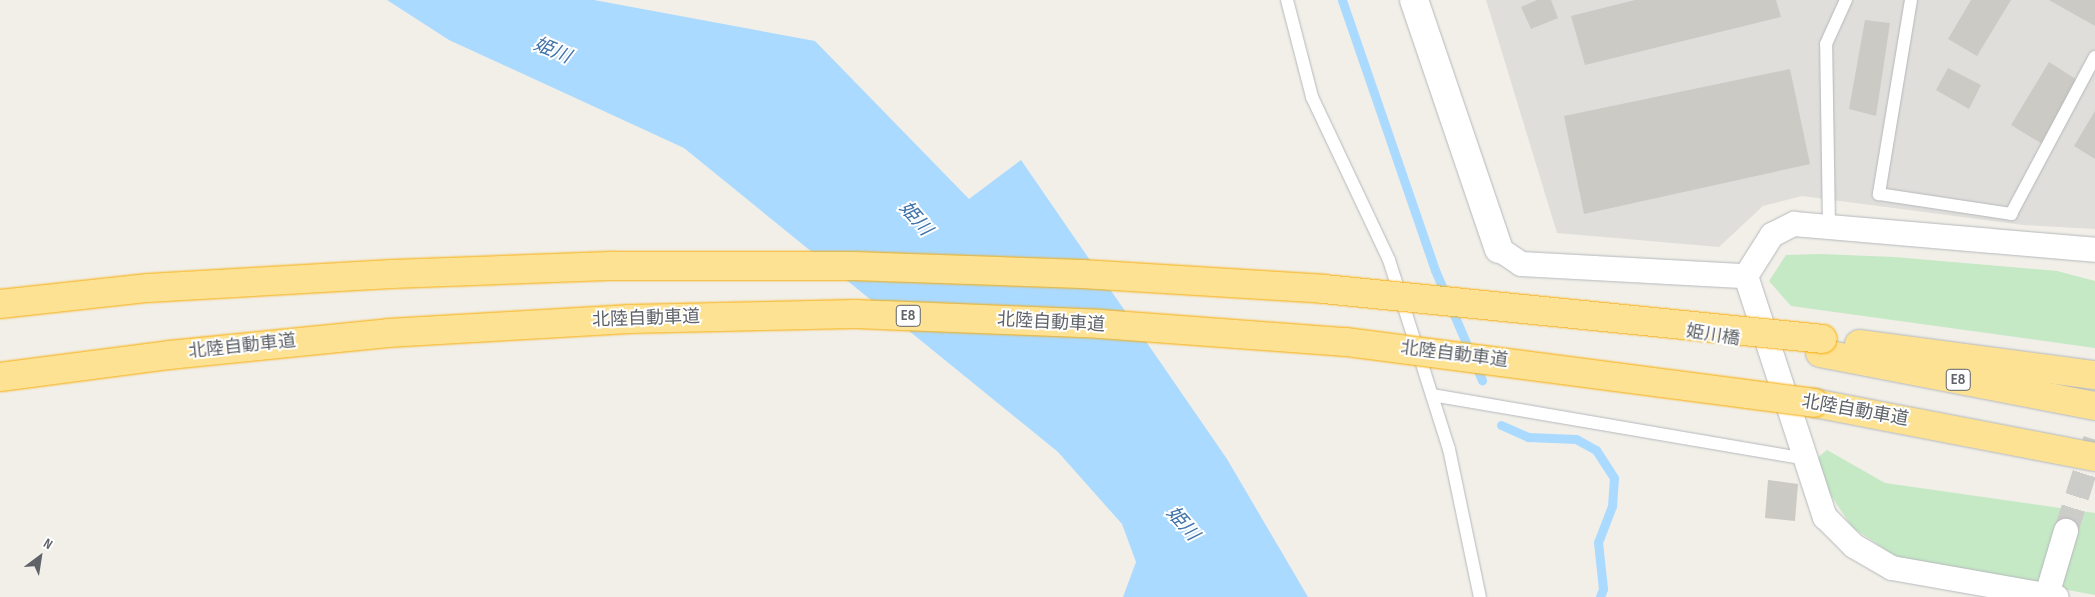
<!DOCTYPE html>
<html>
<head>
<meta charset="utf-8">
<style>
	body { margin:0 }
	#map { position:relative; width:2095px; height:597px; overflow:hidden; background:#f1efe8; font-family:"Sofia Sans Condensed","Noto Sans JP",sans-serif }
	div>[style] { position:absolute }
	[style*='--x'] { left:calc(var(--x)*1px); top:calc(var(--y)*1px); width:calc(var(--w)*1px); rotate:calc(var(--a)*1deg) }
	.industrial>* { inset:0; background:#e0deda }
	.green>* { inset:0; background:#c5e8c5 }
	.water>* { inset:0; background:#aadaff }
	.stream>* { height:9px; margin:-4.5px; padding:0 4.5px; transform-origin:4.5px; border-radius:4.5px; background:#aadaff }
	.building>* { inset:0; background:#cccac5 }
	.minor-tunnel>* { height:24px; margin-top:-12px; transform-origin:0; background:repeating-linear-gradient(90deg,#ccccc8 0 24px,transparent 0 36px) }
	.roads { filter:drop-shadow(0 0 1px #b5b8bc) drop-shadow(0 0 1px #b5b8bc) }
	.service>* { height:12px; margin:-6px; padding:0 6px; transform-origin:6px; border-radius:6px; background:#fff }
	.minor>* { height:24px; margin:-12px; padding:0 12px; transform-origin:12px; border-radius:12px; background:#fff }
	.tertiary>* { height:28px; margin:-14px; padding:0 14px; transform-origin:14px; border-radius:14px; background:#fff }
	.motorway>* { height:28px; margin:-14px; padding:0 14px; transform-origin:14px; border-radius:14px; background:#fde293 }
	.bridges { filter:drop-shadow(0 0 1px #f9ab00) drop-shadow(0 0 1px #f9ab00) }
	.motorway-bridge>* { height:28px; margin:-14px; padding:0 14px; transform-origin:14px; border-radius:14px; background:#fde293 }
	span { translate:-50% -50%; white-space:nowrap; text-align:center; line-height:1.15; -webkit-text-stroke:4px #fff; paint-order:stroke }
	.shield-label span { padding:1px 4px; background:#fff; border:1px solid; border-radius:4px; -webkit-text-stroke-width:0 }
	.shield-label { font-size:16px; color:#5f6368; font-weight:700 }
	.street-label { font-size:18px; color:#5f6368 }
	.water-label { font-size:19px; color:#4174aa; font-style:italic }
	.north { position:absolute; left:15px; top:532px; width:50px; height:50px; -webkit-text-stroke:4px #fff; paint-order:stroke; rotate:31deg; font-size:14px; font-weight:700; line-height:20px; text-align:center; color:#5f6368 }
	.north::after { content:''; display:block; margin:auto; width:18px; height:22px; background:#5f6368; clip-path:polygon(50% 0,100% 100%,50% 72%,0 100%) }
</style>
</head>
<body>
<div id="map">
	<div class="industrial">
		<div style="clip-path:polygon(1486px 0,2095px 0,2095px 229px,2023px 225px,1802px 196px,1763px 206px,1719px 247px,1557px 233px)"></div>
	</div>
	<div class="green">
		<div style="clip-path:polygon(1820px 254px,1894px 257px,2057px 271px,2095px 281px,2095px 348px,1791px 306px,1769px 281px,1786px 255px)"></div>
		<div style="clip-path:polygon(1827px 450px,1885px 483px,2095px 513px,2095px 595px,1899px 559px,1852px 527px,1826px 488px,1816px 459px)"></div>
	</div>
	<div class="water">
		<div style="clip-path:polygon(387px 0,594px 0,815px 41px,969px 199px,1021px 160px,1227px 459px,1308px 597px,1123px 597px,1136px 562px,1122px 524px,1058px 452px,684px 148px,449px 40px)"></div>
	</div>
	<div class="stream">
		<div style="--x:1342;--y:0;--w:286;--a:71"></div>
		<div style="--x:1435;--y:270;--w:120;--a:66.9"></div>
		<div style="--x:1501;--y:425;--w:30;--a:24"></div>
		<div style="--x:1528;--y:437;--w:48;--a:2.4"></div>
		<div style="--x:1576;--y:439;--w:23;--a:29"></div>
		<div style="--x:1596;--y:450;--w:33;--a:57"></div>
		<div style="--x:1614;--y:478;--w:28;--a:94"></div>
		<div style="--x:1612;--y:506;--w:39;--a:111"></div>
		<div style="--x:1598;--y:542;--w:47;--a:83.9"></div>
		<div style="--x:1603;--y:589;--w:9;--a:111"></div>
	</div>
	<div class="building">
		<div style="clip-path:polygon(1537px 0,1551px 0,1558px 18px,1531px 29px,1521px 7px)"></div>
		<div style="clip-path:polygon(1635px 0,1776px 0,1781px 17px,1585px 65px,1571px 16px)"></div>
		<div style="clip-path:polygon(1971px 0,2011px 0,1977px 56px,1948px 39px)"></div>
		<div style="clip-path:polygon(2049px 0,2095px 0,2095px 26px)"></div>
		<div style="clip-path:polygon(1865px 20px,1890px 23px,1876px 116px,1849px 109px)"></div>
		<div style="clip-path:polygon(2049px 62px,2082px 83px,2044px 145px,2011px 125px)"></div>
		<div style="clip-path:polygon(1948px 68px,1981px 85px,1969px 109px,1936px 90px)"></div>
		<div style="clip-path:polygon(1790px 69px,1810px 164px,1584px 214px,1564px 116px)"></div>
		<div style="clip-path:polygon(2095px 111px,2095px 159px,2074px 146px)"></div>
		<div style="clip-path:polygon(1768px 480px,1798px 484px,1795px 521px,1765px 518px)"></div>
	</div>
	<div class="minor-tunnel">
		<div style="--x:2066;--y:531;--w:96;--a:-72.3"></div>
	</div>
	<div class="roads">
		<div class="service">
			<div style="--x:1287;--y:0;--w:100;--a:75.5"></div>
			<div style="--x:1312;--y:97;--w:180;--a:64.7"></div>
			<div style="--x:1389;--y:260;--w:198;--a:72.4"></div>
			<div style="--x:1449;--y:449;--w:151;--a:78.2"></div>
			<div style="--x:1911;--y:0;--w:197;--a:99.4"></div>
			<div style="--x:1879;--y:194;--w:134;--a:8.6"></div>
			<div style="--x:2011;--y:214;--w:178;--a:-61.9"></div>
			<div style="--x:1829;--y:227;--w:183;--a:-90.9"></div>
			<div style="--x:1826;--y:44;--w:48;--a:-65.6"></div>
			<div style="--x:1432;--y:395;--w:379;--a:9.7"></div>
		</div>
		<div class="minor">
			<div style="--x:1499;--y:249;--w:27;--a:34"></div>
			<div style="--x:1521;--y:264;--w:225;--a:3.1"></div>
			<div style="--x:1746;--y:276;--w:49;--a:-57.6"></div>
			<div style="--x:1772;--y:235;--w:25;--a:-27"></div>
			<div style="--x:1794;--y:224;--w:302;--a:4.9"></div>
			<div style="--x:1746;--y:276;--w:254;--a:71.9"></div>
			<div style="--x:1825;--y:517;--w:41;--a:45"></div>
			<div style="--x:1854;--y:546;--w:44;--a:30.1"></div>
			<div style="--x:1892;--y:568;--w:167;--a:10"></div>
			<div style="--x:2047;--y:595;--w:67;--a:-73.5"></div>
		</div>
		<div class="tertiary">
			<div style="--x:1414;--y:0;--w:263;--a:71.2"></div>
		</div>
		<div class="motorway">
			<div style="--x:1859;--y:344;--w:238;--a:7.5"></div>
			<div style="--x:1820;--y:353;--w:280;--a:10.9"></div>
			<div style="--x:1814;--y:403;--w:286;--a:10.9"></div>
		</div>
	</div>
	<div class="bridges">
		<div class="motorway-bridge">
			<div style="--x:0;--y:304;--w:149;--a:-6.2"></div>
			<div style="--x:148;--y:288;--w:244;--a:-3.3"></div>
			<div style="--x:392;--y:274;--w:223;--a:-2.1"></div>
			<div style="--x:615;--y:266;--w:238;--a:0"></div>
			<div style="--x:853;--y:266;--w:229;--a:2"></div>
			<div style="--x:1082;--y:274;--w:242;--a:3.5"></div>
			<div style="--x:1324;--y:289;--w:501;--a:5.72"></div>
			<div style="--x:0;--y:377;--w:170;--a:-7.4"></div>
			<div style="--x:169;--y:355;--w:220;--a:-5.7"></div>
			<div style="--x:388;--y:333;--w:242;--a:-3.3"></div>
			<div style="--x:630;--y:319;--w:225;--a:-1.3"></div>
			<div style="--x:855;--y:314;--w:245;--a:2.3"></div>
			<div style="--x:1100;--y:324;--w:247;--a:4.2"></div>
			<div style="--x:1346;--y:342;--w:472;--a:7.4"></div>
		</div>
	</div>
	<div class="shield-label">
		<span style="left:908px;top:316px">E8</span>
		<span style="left:1958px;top:380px">E8</span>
	</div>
	<div class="street-label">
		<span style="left:646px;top:319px;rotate:-2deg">北陸自動車道</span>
		<span style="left:1051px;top:323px;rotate:3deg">北陸自動車道</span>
		<span style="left:1713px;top:336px;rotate:9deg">姫川橋</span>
		<span style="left:242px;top:347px;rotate:-6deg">北陸自動車道</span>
		<span style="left:1454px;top:355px;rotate:7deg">北陸自動車道</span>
		<span style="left:1855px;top:411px;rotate:10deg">北陸自動車道</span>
	</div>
	<div class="water-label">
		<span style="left:552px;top:51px;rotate:23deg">姫川</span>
		<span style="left:915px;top:219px;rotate:49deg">姫川</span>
		<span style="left:1182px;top:524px;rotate:49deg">姫川</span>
	</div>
	<div class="north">N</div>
</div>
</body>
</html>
